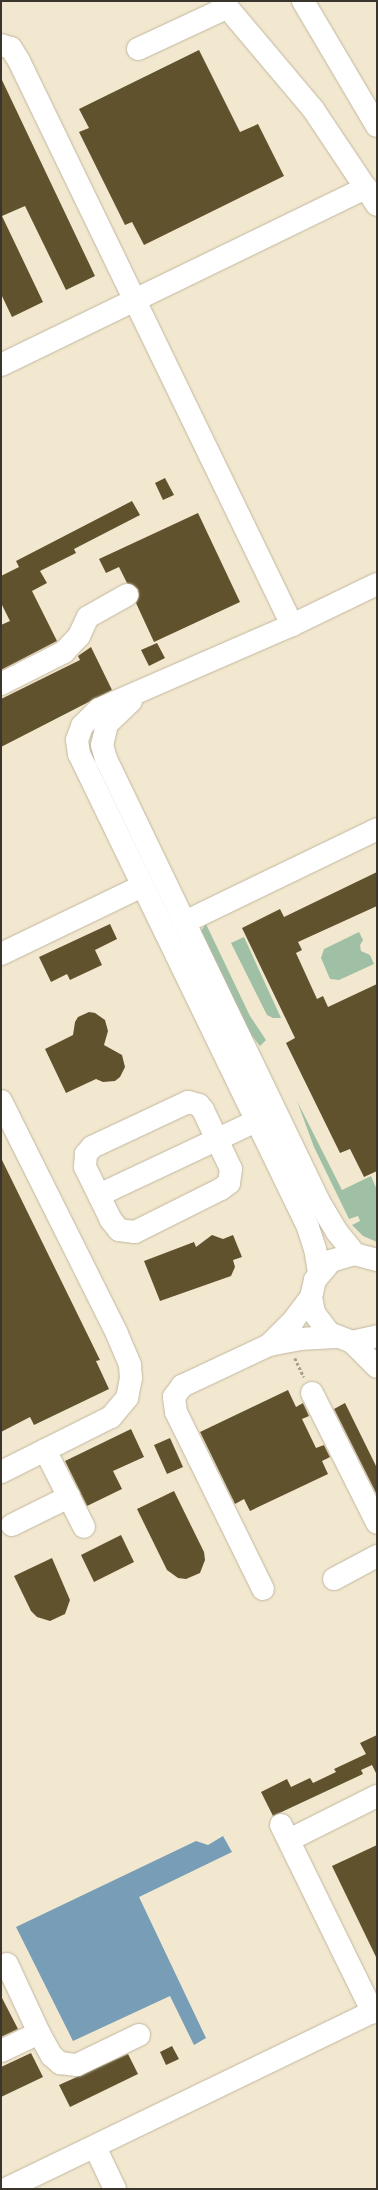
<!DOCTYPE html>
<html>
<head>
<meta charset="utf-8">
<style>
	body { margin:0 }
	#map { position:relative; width:378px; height:2190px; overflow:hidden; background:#f2e8cf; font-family:"Golos Text",sans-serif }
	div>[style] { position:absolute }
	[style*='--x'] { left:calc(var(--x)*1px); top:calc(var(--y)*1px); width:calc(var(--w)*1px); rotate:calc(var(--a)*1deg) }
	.green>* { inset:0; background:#a0c0a5 }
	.water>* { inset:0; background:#779db7 }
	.building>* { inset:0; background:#61522e }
	.path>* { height:2.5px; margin-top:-1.25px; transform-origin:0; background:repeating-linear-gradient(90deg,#a7a08d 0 3px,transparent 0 5px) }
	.roads { filter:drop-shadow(0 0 1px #c1b7a0) drop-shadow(0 0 1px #c1b7a0) }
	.minor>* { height:22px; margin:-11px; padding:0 11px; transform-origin:11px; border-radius:11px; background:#fff }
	span { translate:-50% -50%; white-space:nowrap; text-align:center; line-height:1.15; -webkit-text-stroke:4px #fff; paint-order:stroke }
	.frame { position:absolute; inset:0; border:2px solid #39352c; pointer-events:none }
</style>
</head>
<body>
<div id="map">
	<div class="green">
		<div style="clip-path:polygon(206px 924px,250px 1016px,266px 1040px,260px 1046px,242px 1023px,200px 932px)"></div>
		<div style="clip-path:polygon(359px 932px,363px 940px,360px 945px,361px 951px,370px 955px,374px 964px,339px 980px,330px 979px,321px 958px,324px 949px)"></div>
		<div style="clip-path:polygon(244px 937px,281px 1018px,273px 1018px,267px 1015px,231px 943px)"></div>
		<div style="clip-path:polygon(297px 1101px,342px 1190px,371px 1176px,377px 1190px,377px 1242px,363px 1236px,352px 1225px,360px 1221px,358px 1216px,349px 1219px,314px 1147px)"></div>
	</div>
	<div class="water">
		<div style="clip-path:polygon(223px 1836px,232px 1852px,139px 1897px,206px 2038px,194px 2045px,170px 1996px,73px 2041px,16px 1927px,196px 1841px,208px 1845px)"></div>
	</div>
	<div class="building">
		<div style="clip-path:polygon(199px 50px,240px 132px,258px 124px,284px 176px,144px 245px,132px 222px,125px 225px,79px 132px,89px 128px,79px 109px)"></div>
		<div style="clip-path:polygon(1px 78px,95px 276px,66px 290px,25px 206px,2px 216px,43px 302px,12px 317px,1px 294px)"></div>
		<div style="clip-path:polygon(165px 478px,174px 495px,163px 500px,155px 483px)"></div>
		<div style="clip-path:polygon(132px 501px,140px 515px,74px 549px,76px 553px,40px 571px,47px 583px,32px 591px,57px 641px,1px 670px,1px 625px,10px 621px,1px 603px,1px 576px,19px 567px,16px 561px)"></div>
		<div style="clip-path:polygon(198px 513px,240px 602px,154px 642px,136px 603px,139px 596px,138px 589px,127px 583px,119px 567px,106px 573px,99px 559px)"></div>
		<div style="clip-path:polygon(157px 643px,165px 658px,149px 666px,141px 650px)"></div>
		<div style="clip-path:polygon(91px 647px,112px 690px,1px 747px,1px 699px,80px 660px,78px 656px)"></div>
		<div style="clip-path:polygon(377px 872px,377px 906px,298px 942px,302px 950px,296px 953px,317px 999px,323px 996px,328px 1007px,377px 984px,377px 1171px,364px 1177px,350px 1149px,340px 1153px,286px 1043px,295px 1038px,242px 928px,280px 909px,284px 917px)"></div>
		<div style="clip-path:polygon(110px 924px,117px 939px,95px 950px,102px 965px,70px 980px,67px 974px,51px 982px,39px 957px)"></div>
		<div style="clip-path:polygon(89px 1012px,95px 1013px,105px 1020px,108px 1031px,104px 1045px,122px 1055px,125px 1067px,120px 1077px,115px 1081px,103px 1082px,96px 1079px,66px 1093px,45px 1049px,73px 1035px,75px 1022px,78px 1017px)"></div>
		<div style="clip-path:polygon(1px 1158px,100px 1360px,96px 1361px,109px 1389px,34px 1425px,30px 1417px,1px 1432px)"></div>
		<div style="clip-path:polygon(212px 1235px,223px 1239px,233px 1235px,242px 1257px,233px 1260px,235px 1267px,231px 1276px,160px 1301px,144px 1261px,194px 1242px,196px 1247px)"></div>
		<div style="clip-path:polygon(288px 1390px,296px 1407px,303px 1403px,309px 1416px,302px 1419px,316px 1448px,324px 1445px,330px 1457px,322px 1461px,328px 1474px,250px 1511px,244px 1499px,235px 1504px,200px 1432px)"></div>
		<div style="clip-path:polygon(345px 1403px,377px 1468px,377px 1495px,334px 1409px)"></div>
		<div style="clip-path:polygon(131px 1429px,144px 1457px,113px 1471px,122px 1489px,87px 1506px,65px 1461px)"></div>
		<div style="clip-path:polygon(170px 1438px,183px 1467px,167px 1474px,154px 1445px)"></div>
		<div style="clip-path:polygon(174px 1491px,204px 1552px,205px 1560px,200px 1573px,186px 1579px,178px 1578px,167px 1570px,137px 1509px)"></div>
		<div style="clip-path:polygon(121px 1535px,134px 1562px,94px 1582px,81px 1555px)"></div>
		<div style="clip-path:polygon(52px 1558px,70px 1600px,65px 1614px,50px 1621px,37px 1617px,31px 1611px,14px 1576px)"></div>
		<div style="clip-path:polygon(377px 1735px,377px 1775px,372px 1765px,361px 1770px,363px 1774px,273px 1816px,261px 1792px,287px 1779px,291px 1787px,310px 1778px,313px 1783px,336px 1772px,334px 1769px,366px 1754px,360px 1743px)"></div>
		<div style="clip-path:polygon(377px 1845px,377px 1959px,332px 1866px)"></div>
		<div style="clip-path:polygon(1px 1996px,18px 2029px,1px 2037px)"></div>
		<div style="clip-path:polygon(172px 2046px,179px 2059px,166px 2065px,160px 2052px)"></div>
		<div style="clip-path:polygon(31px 2053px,43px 2077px,1px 2097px,1px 2067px)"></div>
		<div style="clip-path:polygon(128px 2054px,138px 2074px,70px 2107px,59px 2085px)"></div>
	</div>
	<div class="path">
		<div style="--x:295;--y:1358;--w:21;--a:65"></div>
	</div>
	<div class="roads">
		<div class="minor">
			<div style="--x:222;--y:1;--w:141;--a:49.9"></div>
			<div style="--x:313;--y:109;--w:115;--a:56.3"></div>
			<div style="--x:303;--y:1;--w:145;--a:59.4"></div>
			<div style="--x:1;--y:45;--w:10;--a:17"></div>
			<div style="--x:11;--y:48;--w:15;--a:58"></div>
			<div style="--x:19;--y:61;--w:627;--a:64.17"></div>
			<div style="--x:138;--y:49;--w:99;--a:-25"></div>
			<div style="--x:1;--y:365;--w:406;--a:-25.9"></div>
			<div style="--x:1;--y:684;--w:71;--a:-26.9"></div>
			<div style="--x:64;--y:652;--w:22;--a:-47"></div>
			<div style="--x:79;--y:636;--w:21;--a:-65"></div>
			<div style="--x:88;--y:617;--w:45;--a:-29.4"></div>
			<div style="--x:131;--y:701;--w:33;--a:136"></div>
			<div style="--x:107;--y:724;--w:22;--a:103"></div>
			<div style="--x:102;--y:745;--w:15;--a:74"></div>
			<div style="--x:106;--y:759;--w:497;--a:64.3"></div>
			<div style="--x:322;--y:1207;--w:29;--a:59"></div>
			<div style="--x:337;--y:1232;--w:28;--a:51"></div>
			<div style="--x:185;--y:922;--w:213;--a:-25.8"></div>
			<div style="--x:1;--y:954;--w:157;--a:-25.7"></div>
			<div style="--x:1;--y:1101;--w:260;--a:63.5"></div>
			<div style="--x:117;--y:1334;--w:34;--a:67"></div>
			<div style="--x:130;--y:1365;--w:13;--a:86"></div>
			<div style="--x:131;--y:1378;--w:20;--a:101"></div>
			<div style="--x:127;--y:1398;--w:25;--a:130"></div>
			<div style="--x:111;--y:1417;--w:123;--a:153.4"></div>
			<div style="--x:188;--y:1102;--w:11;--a:15"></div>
			<div style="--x:199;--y:1105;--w:6;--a:51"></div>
			<div style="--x:203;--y:1110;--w:65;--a:64.6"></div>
			<div style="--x:231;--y:1169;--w:14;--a:98"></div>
			<div style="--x:229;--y:1183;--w:10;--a:143"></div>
			<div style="--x:221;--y:1189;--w:96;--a:153.4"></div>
			<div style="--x:135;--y:1232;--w:16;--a:-173"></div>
			<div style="--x:119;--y:1230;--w:13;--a:-129"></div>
			<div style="--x:111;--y:1220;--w:59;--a:-116.1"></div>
			<div style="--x:85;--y:1167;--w:13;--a:-86"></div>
			<div style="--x:86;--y:1154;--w:9;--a:-49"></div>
			<div style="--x:92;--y:1147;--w:106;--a:-25.1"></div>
			<div style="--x:99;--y:1195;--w:174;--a:-25.2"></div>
			<div style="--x:377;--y:1260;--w:23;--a:-165"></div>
			<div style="--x:355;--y:1254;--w:25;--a:164"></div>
			<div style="--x:331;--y:1261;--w:25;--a:130"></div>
			<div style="--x:315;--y:1280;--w:17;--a:103"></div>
			<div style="--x:311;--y:1297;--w:16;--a:79"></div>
			<div style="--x:314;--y:1313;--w:25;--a:53"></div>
			<div style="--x:329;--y:1333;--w:25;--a:21"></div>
			<div style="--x:352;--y:1342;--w:26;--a:-13"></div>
			<div style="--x:319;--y:1273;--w:24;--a:-99"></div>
			<div style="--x:315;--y:1249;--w:23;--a:-108"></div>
			<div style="--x:308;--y:1227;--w:526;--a:-115.83"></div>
			<div style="--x:79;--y:754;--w:14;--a:-98"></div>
			<div style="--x:77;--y:740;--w:15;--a:-70"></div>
			<div style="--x:82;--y:726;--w:24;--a:-45"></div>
			<div style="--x:99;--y:709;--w:210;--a:-23.5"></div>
			<div style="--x:292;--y:625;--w:94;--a:-25.8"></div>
			<div style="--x:352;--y:1342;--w:35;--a:45"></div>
			<div style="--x:269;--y:1345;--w:34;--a:-45"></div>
			<div style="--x:293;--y:1321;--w:30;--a:-53"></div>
			<div style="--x:312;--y:1393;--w:145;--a:63.4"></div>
			<div style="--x:45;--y:1450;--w:86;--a:63.1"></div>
			<div style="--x:12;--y:1525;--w:64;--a:-26.2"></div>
			<div style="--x:334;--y:1579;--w:49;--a:-28.1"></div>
			<div style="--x:263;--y:1589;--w:197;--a:-116.2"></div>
			<div style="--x:176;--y:1412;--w:15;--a:-98"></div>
			<div style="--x:174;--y:1397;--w:14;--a:-54"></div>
			<div style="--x:182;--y:1386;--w:96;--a:-25.2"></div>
			<div style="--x:269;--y:1345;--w:31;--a:-11"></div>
			<div style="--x:299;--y:1339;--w:37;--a:-3"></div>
			<div style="--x:281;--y:1825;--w:209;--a:63.9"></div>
			<div style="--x:289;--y:1840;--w:98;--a:-26.6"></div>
			<div style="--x:7;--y:1964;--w:76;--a:65.1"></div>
			<div style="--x:39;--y:2033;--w:26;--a:61"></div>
			<div style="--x:52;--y:2056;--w:11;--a:41"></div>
			<div style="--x:60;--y:2063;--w:17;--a:7"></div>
			<div style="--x:77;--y:2065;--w:69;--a:-25.8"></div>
			<div style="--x:1;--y:2051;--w:42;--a:-25.3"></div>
			<div style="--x:95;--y:2147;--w:47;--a:64.5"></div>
			<div style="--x:6;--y:2189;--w:412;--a:-25.8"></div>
		</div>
	</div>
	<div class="frame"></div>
</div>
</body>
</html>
